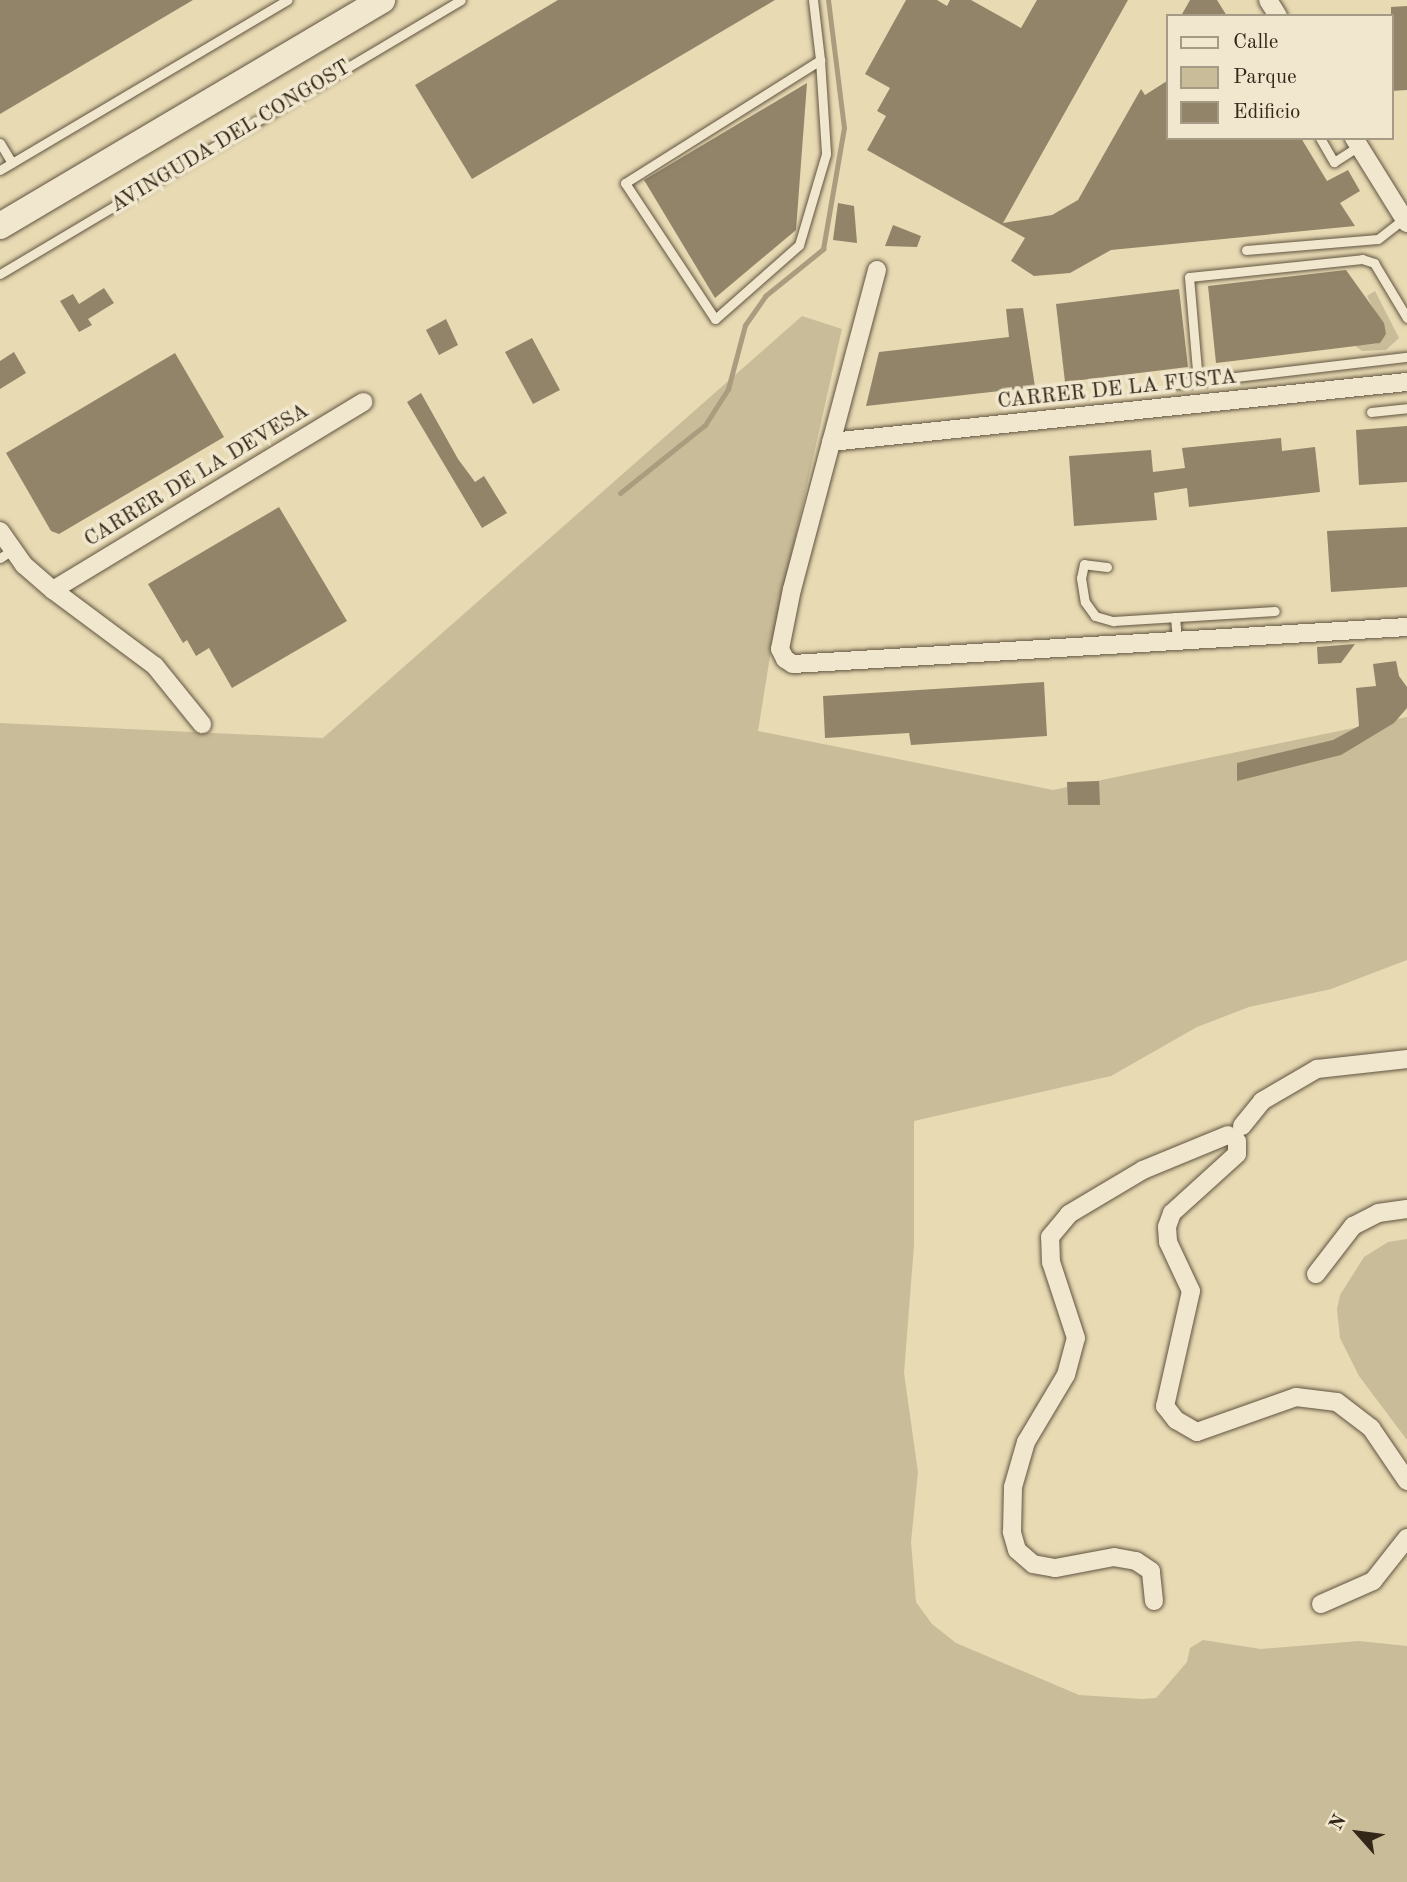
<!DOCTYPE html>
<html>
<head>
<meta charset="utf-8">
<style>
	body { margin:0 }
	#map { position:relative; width:1407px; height:1882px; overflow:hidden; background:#e8dab3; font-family:"Old Standard TT",serif }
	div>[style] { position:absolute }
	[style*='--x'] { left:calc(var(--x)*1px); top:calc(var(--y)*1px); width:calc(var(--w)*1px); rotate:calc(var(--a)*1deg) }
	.green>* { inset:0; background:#c9bc99 }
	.stream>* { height:5px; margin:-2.5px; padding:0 2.5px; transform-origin:2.5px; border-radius:2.5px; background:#aa9d7f }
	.building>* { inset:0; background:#918469 }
	.roads { filter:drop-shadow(0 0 2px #605440) drop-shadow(0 0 2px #605440) }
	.lane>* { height:9px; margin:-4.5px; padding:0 4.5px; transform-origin:4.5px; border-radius:4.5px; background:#f0e7ce }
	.street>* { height:18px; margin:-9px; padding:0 9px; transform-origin:9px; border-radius:9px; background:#f0e7ce }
	.secondary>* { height:26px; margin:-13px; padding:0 13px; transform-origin:13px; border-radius:13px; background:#f0e7ce }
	span { translate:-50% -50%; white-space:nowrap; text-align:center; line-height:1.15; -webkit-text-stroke:7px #f0e7ce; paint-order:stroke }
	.street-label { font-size:21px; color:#322719 }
	.legend { position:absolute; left:1166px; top:14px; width:228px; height:126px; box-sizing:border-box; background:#f0e7ce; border:2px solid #a49a86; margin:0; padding:9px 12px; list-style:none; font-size:21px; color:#322719 }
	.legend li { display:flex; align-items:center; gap:14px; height:35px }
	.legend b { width:35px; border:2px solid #a49a86 }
	.north { position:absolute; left:1323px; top:1798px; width:70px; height:70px; -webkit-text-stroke:5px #f0e7ce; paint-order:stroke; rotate:298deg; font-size:19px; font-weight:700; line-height:28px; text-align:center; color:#322719 }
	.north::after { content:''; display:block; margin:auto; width:24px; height:32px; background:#322719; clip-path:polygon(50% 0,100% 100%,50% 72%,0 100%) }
</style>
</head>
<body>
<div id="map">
	<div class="green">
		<div style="clip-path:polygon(1375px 291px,1399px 338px,1386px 350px,1362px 351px,1354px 345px,1376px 344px,1386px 334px,1367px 296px)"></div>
		<div style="clip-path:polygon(802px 316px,842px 329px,774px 632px,758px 731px,1053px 790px,1407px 717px,1407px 960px,1331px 989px,1249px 1007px,1197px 1027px,1111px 1076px,914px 1121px,914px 1245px,904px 1373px,918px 1472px,911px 1542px,916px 1602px,932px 1624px,956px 1643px,1079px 1695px,1142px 1699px,1156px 1698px,1187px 1662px,1190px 1648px,1203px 1640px,1261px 1649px,1359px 1641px,1407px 1646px,1407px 1882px,0 1882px,0 723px,323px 738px)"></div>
		<div style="clip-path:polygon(1407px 1239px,1407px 1440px,1359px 1376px,1340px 1338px,1337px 1309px,1340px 1295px,1364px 1257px,1388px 1242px)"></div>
	</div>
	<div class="stream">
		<div style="--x:620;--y:493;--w:109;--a:-38.7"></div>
		<div style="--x:705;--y:425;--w:43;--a:-57.4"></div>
		<div style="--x:728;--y:389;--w:66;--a:-75.1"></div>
		<div style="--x:745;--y:325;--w:35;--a:-55"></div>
		<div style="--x:765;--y:296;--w:75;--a:-39"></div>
		<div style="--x:823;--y:249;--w:123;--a:-80.2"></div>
		<div style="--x:844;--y:128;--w:129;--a:-97.1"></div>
	</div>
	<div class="building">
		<div style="clip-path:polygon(0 0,193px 0,0 114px)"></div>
		<div style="clip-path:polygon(558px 0,775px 0,472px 179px,415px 85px)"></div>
		<div style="clip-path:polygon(906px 0,937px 0,947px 6px,950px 0,971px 0,1021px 28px,1037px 0,1128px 0,1003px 223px,1052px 215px,1078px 200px,1141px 89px,1145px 95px,1167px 81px,1167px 138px,1301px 138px,1327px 181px,1348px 170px,1360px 191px,1340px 203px,1355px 226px,1111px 250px,1070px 273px,1034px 276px,1011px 261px,1025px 238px,867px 150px,886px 116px,877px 111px,890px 88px,865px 74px)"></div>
		<div style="clip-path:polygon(1190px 0,1217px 0,1227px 16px,1181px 16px)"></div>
		<div style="clip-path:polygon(1407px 6px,1407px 90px,1391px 91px,1391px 7px)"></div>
		<div style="clip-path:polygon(807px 83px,796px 230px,715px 298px,644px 180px)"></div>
		<div style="clip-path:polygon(838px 203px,854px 206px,857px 243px,833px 240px)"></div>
		<div style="clip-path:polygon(893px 225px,921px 236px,917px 247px,885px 246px)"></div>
		<div style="clip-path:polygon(1346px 270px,1384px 323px,1386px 334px,1380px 343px,1216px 363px,1208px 286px)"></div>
		<div style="clip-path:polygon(104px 288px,114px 303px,88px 319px,92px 325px,79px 332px,60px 301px,73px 294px,79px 304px)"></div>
		<div style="clip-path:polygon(1179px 289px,1188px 367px,1065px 382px,1056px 304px)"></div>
		<div style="clip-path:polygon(1023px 308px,1035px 387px,866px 406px,879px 352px,1009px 337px,1006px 309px)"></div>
		<div style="clip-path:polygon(446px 319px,458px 345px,439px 355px,426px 330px)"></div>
		<div style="clip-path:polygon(532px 338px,560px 390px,533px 404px,505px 352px)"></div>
		<div style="clip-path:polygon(14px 352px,26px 373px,0 389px,0 361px)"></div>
		<div style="clip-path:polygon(175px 353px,224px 437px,59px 534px,51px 531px,6px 453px)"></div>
		<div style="clip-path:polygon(421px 393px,458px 459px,475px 482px,484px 476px,507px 513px,482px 528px,407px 402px)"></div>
		<div style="clip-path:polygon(1407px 426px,1407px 482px,1359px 485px,1356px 430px)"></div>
		<div style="clip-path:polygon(1281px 438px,1282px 451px,1315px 447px,1320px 492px,1189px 507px,1187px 488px,1154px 493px,1157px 520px,1074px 526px,1069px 456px,1151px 450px,1153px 472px,1185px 468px,1182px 448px)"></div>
		<div style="clip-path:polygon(279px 507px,347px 621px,232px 688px,209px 648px,196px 656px,187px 640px,183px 643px,148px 584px)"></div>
		<div style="clip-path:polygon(1407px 527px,1407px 587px,1331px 592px,1327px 531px)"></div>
		<div style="clip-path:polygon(1355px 644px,1341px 663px,1318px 664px,1317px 647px)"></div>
		<div style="clip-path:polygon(1396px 661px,1399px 676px,1407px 687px,1407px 708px,1394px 723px,1341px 755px,1237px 781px,1237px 763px,1333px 740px,1359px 726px,1356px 688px,1376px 686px,1373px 664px)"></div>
		<div style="clip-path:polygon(1044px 682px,1047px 736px,911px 745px,909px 733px,825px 738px,823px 696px)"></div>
		<div style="clip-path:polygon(1099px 781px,1100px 805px,1068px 805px,1067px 782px)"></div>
	</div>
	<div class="roads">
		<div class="lane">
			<div style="--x:813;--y:0;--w:60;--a:83.3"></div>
			<div style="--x:820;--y:60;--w:94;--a:86.3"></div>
			<div style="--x:826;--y:154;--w:95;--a:106.5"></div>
			<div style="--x:799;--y:245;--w:112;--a:138.6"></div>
			<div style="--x:715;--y:319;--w:163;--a:-123.5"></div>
			<div style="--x:625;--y:183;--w:231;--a:-32.2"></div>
			<div style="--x:1320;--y:138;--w:28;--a:60"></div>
			<div style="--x:1334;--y:162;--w:30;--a:-33"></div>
			<div style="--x:0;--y:143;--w:23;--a:59"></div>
			<div style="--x:0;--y:170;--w:334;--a:-30.6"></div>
			<div style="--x:1246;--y:250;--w:132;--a:-4.8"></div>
			<div style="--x:1378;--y:239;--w:34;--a:-38"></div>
			<div style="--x:0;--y:274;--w:536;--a:-30.73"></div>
			<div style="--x:1198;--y:382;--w:105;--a:-94.9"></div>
			<div style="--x:1189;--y:277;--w:174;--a:-5.9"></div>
			<div style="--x:1362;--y:259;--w:13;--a:18"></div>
			<div style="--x:1374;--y:263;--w:64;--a:59"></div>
			<div style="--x:1176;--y:384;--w:233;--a:-6.7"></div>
			<div style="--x:1371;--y:412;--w:36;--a:-6"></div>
			<div style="--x:0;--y:558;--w:14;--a:-34"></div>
			<div style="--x:1107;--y:567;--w:23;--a:-173"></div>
			<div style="--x:1084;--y:564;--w:14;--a:102"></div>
			<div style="--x:1081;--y:578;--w:24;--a:81"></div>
			<div style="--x:1085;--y:602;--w:17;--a:54"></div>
			<div style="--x:1095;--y:616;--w:19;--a:16"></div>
			<div style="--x:1113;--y:621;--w:162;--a:-3.5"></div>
			<div style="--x:1175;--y:617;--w:24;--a:85"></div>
		</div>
		<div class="street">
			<div style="--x:1268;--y:0;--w:19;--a:58"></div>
			<div style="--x:1354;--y:138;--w:100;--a:58.1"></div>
			<div style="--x:877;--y:270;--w:330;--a:104.9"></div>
			<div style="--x:792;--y:589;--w:61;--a:101.3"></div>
			<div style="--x:780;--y:649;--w:11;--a:63"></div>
			<div style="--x:785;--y:659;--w:9;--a:32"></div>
			<div style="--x:793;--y:664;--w:615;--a:-3.45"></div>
			<div style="--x:831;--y:442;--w:579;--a:-5.95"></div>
			<div style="--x:0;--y:531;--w:42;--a:54.8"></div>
			<div style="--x:24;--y:565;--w:38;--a:41"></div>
			<div style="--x:53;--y:590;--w:127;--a:36.7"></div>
			<div style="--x:155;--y:666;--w:75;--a:51"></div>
			<div style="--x:53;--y:590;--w:363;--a:-31.2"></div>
			<div style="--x:1242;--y:1126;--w:32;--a:-51"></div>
			<div style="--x:1262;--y:1101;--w:64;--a:-30.2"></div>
			<div style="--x:1317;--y:1069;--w:91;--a:-6.3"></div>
			<div style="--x:1237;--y:1141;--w:13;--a:90"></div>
			<div style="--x:1237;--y:1154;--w:88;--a:137.8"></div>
			<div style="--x:1172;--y:1213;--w:15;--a:110"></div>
			<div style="--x:1167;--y:1227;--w:15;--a:86"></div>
			<div style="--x:1168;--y:1242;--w:54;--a:64.9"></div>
			<div style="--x:1191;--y:1291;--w:118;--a:102.7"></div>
			<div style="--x:1165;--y:1406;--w:18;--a:52"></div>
			<div style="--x:1176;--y:1420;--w:24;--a:30"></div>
			<div style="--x:1197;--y:1432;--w:105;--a:-19.5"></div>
			<div style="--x:1296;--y:1397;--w:41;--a:7"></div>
			<div style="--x:1337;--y:1402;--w:43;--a:37.4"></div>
			<div style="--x:1371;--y:1428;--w:64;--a:55.8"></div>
			<div style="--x:1316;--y:1274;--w:61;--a:-52.4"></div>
			<div style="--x:1353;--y:1226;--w:28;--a:-27"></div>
			<div style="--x:1378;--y:1213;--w:29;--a:-8"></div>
			<div style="--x:1154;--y:1601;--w:30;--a:-96"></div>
			<div style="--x:1151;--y:1571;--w:18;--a:-146"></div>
			<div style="--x:1136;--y:1561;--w:22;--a:-170"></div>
			<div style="--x:1114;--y:1557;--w:60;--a:169.4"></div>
			<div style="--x:1055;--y:1568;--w:22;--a:-170"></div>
			<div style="--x:1033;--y:1564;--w:21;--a:-139"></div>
			<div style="--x:1017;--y:1550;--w:19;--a:-106"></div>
			<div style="--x:1012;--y:1532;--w:45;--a:-88.7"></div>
			<div style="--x:1013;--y:1487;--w:47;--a:-73.9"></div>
			<div style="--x:1026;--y:1442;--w:78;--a:-59.2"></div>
			<div style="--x:1066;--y:1375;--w:38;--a:-75"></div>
			<div style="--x:1076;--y:1338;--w:80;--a:-108.2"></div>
			<div style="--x:1051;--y:1262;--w:25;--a:-92"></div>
			<div style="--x:1050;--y:1237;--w:30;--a:-50"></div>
			<div style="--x:1069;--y:1214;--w:86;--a:-30.7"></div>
			<div style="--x:1143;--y:1170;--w:92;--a:-22.4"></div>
			<div style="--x:1321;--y:1604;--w:57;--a:-23.9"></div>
			<div style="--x:1373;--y:1581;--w:55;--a:-51.7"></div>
		</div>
		<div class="secondary">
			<div style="--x:0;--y:226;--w:444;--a:-30.6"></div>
		</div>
	</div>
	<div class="street-label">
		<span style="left:231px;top:137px;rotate:-31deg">AVINGUDA DEL CONGOST</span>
		<span style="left:1117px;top:390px;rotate:-6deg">CARRER DE LA FUSTA</span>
		<span style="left:197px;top:476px;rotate:-31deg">CARRER DE LA DEVESA</span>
	</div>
	<ul class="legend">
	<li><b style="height:9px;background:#f0e7ce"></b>Calle</li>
	<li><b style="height:19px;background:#c9bc99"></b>Parque</li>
	<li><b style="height:19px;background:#918469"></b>Edificio</li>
	</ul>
	<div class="north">N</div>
</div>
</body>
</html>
